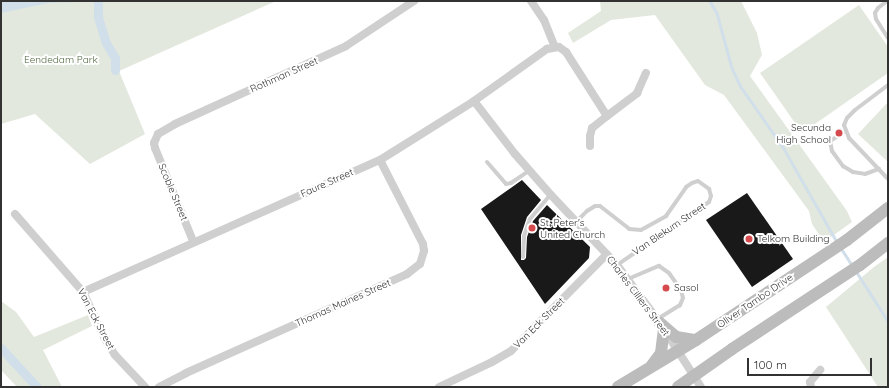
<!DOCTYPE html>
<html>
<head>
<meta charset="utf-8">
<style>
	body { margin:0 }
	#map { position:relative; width:889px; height:388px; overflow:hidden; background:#fff; font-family:Quicksand,sans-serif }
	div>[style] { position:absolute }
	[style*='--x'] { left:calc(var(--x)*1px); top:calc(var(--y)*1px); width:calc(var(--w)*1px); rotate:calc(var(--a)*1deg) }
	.green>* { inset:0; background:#e2e8dd }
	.water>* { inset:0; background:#d1dfea }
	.stream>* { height:2.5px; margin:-1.25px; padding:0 1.25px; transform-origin:1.25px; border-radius:1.25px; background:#d1dfea }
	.canal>* { height:9px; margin:-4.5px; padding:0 4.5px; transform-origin:4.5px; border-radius:4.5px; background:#d1dfea }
	.building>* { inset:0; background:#191919 }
	.lane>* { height:4px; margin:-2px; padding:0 2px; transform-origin:2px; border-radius:2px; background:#cfcfcf }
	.street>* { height:8px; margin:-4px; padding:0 4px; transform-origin:4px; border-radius:4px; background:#cfcfcf }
	.secondary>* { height:12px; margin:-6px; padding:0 6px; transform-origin:6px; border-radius:6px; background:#bcbcbc }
	.dots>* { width:11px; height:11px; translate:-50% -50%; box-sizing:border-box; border:2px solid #fff; border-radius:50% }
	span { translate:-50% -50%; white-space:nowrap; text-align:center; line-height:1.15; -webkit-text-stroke:4px #fff; paint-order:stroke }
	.park-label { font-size:10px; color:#546a43 }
	.street-label { font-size:10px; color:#323232 }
	.poi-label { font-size:10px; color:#323232 }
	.right { translate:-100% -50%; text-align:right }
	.left { translate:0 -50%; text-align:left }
	.frame { position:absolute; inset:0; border:2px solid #323232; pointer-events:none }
	.scale { position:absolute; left:747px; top:358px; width:125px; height:18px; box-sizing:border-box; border:2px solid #323232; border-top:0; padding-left:5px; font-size:12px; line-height:14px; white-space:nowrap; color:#323232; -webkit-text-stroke:3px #fff; paint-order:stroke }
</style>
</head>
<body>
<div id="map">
	<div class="green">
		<div style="clip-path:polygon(1px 1px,276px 1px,119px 71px,145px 134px,90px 164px,35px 114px,1px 124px)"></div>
		<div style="clip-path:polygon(600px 1px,741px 1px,757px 33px,762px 55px,750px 76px,847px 211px,852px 222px,824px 242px,812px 224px,809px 211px,724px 95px,705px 85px,655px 15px,611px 20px,573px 43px,568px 33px,601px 11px)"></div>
		<div style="clip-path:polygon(859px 5px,888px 47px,888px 73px,802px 133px,760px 73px)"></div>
		<div style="clip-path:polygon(888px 102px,888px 162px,858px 134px)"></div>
		<div style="clip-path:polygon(888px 257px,888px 387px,878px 387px,826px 307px,874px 267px)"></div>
		<div style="clip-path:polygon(1px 301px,16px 312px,34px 337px,88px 315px,92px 326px,43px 350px,62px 387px,17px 387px,1px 370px)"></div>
	</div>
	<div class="water">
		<div style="clip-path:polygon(1px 1px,103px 1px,48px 3px,1px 13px)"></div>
	</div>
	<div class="stream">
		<div style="--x:710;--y:1;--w:14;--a:60"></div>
		<div style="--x:717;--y:13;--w:57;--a:74.7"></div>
		<div style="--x:732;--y:68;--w:21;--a:65"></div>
		<div style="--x:741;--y:87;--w:73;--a:55"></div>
		<div style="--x:783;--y:147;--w:109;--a:60.4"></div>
		<div style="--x:841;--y:248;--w:20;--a:57"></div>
		<div style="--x:856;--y:271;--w:59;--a:57.4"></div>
	</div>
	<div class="canal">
		<div style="--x:98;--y:1;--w:16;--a:90"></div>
		<div style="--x:98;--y:17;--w:27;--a:73"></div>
		<div style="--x:106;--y:43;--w:17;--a:59"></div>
		<div style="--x:115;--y:58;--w:12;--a:90"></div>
		<div style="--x:1;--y:348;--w:53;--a:47.3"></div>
	</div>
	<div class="building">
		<div style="clip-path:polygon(522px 180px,541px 200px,527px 217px,521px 235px,521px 260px,524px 260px,526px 258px,527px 237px,533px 221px,547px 205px,590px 247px,589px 258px,545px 304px,481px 209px)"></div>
		<div style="clip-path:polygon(747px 193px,793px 259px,752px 287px,706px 220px)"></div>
	</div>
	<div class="lane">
		<div style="--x:887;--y:1;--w:11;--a:142"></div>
		<div style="--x:878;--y:8;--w:6;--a:121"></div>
		<div style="--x:875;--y:13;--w:6;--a:81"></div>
		<div style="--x:876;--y:19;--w:22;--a:58"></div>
		<div style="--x:888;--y:85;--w:41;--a:142.9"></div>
		<div style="--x:855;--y:110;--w:11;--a:135"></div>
		<div style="--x:847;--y:118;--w:8;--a:113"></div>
		<div style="--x:844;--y:125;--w:14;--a:69"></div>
		<div style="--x:849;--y:138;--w:57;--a:46.4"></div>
		<div style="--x:845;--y:131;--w:18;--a:146"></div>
		<div style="--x:830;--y:141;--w:10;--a:79"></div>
		<div style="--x:832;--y:151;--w:19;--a:54"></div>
		<div style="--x:843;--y:166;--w:12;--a:31"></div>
		<div style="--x:853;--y:172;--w:12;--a:9"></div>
		<div style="--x:865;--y:174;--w:15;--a:-20"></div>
		<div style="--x:487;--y:162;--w:29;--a:49"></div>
		<div style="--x:506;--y:184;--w:5;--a:-11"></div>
		<div style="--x:511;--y:183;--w:22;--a:-34"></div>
		<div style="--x:576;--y:222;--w:16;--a:-45"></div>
		<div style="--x:587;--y:211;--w:9;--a:-32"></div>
		<div style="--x:595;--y:206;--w:5;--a:0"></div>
		<div style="--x:600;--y:206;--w:37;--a:38"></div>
		<div style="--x:629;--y:229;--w:12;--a:5"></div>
		<div style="--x:641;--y:230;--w:29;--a:-29"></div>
		<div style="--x:666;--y:216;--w:35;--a:-55"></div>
		<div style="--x:686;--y:187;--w:7;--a:-34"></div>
		<div style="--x:692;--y:183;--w:6;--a:-18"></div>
		<div style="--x:698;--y:181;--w:14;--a:36"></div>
		<div style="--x:709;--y:189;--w:7;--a:74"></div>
		<div style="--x:711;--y:196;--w:6;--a:108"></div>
		<div style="--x:709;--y:202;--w:112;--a:145.6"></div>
		<div style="--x:523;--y:257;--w:21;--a:-87"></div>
		<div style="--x:524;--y:236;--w:18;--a:-71"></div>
		<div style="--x:530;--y:219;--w:31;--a:-50"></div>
		<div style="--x:628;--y:279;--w:34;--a:-23"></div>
		<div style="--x:659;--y:266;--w:12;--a:35"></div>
		<div style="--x:669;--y:273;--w:21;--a:55"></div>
		<div style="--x:681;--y:290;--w:8;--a:76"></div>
		<div style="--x:683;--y:298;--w:8;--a:113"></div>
		<div style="--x:680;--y:305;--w:26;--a:148"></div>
	</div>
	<div class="street">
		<div style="--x:531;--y:1;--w:23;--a:56"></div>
		<div style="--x:544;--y:20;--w:29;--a:68"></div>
		<div style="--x:474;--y:101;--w:67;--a:52.3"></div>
		<div style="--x:515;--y:154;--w:55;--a:48.7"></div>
		<div style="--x:551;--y:195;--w:96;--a:46.7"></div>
		<div style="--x:617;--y:265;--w:72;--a:53.4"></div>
		<div style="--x:660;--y:323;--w:76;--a:57.4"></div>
		<div style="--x:607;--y:116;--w:38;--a:-37"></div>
		<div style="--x:637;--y:93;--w:22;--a:-66"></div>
		<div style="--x:15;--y:214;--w:103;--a:48.9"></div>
		<div style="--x:83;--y:292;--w:52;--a:64.9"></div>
		<div style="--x:105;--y:339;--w:19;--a:58"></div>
		<div style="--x:115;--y:355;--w:44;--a:46.8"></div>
		<div style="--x:193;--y:241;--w:100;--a:-112.2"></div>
		<div style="--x:155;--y:148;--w:5;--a:-101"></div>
		<div style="--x:154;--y:143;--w:10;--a:-66"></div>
		<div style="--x:158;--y:134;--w:20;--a:-30"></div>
		<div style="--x:175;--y:124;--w:188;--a:-24.5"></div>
		<div style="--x:346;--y:46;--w:82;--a:-33.5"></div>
		<div style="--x:83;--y:292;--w:325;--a:-24"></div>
		<div style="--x:380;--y:160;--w:111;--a:-32.1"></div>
		<div style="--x:474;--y:101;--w:90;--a:-35.5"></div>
		<div style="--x:547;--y:49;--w:12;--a:-9"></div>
		<div style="--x:559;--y:47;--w:9;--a:36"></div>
		<div style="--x:566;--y:52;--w:76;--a:57.4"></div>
		<div style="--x:607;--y:116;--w:19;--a:141"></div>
		<div style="--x:592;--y:128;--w:8;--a:104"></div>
		<div style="--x:590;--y:136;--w:10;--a:90"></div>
		<div style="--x:159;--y:387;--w:30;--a:-27"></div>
		<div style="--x:186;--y:373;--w:242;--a:-24.1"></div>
		<div style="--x:407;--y:274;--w:16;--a:-38"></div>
		<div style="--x:420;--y:264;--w:14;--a:-73"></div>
		<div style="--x:424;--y:251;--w:7;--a:-98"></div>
		<div style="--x:423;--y:244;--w:94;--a:-117.1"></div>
		<div style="--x:439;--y:387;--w:59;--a:-25.3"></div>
		<div style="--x:492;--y:362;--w:22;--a:-30"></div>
		<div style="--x:511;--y:351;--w:136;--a:-45.3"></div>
		<div style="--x:811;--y:387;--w:5;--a:-101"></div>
		<div style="--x:810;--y:382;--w:16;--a:-50"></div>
	</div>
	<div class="secondary">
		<div style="--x:660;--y:323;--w:21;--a:41"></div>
		<div style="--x:676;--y:337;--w:20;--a:9"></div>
		<div style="--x:652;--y:365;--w:15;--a:-53"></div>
		<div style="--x:661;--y:353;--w:24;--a:-83"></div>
		<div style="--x:618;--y:387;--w:91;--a:-31.1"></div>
		<div style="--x:696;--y:340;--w:181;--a:-33.5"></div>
		<div style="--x:847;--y:240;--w:52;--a:-38"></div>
		<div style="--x:678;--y:387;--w:66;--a:-35.1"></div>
		<div style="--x:732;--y:349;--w:153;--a:-33.3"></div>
		<div style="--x:860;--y:265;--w:36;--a:-38"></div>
	</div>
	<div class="dots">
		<div style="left:839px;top:133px;background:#d44a4d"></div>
		<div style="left:532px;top:228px;background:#d44a4d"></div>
		<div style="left:749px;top:239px;background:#d44a4d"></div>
		<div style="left:666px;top:288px;background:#d44a4d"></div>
	</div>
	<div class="park-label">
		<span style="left:61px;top:60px">Eendedam Park</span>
	</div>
	<div class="street-label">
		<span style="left:284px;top:75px;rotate:-24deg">Rothman Street</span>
		<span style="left:327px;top:183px;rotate:-24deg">Faure Street</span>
		<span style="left:173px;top:192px;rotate:67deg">Scoble Street</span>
		<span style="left:669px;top:229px;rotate:-34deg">Van Blekum Street</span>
		<span style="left:638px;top:296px;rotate:53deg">Charles Cilliers Street</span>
		<span style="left:755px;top:301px;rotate:-34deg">Oliver Tambo Drive</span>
		<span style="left:343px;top:303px;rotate:-24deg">Thomas Maines Street</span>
		<span style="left:96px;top:319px;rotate:62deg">Van Eck Street</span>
		<span style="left:539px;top:323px;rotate:-45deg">Van Eck Street</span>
	</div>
	<div class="poi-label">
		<span class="right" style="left:831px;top:133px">Secunda<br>High School</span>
		<span class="left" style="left:540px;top:228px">St. Peter's<br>United Church</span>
		<span class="left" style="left:757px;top:239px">Telkom Building</span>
		<span class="left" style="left:674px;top:288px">Sasol</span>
	</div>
	<div class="frame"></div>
	<div class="scale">100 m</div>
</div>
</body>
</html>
